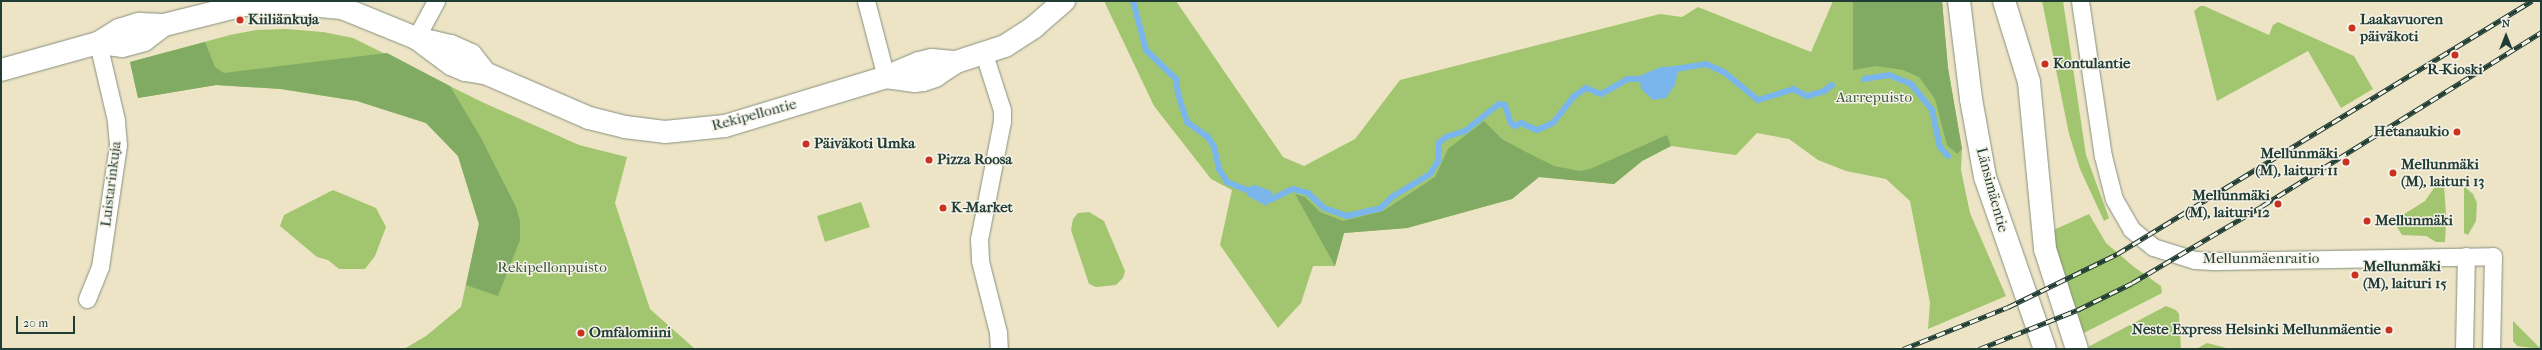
<!DOCTYPE html>
<html>
<head>
<meta charset="utf-8">
<style>
	body { margin:0 }
	#map { position:relative; width:2542px; height:350px; overflow:hidden; background:#ede4c6; font-family:"IM FELL French Canon",serif }
	div>[style] { position:absolute }
	[style*='--x'] { left:calc(var(--x)*1px); top:calc(var(--y)*1px); width:calc(var(--w)*1px); rotate:calc(var(--a)*1deg) }
	.green>* { inset:0; background:#a2c66f }
	.forest>* { inset:0; background:#81ab62 }
	.water>* { inset:0; background:#7ab6ec }
	.stream>* { height:6px; margin:-3px; padding:0 3px; transform-origin:3px; border-radius:3px; background:#7ab6ec }
	.roads { filter:drop-shadow(0 0 1px #86907d) drop-shadow(0 0 1px #86907d) }
	.minor>* { height:17px; margin:-8.5px; padding:0 8.5px; transform-origin:8.5px; border-radius:8.5px; background:#fff }
	.tertiary>* { height:22px; margin:-11px; padding:0 11px; transform-origin:11px; border-radius:11px; background:#fff }
	.secondary>* { height:22px; margin:-11px; padding:0 11px; transform-origin:11px; border-radius:11px; background:#fff }
	.rail>* { height:4.5px; margin-top:-2.25px; transform-origin:0; background:repeating-linear-gradient(90deg,#f7f3e8 0 9px,#1f3d34 0 18px); box-sizing:border-box; border-block:1px solid #1f3d34 }
	.dots>* { width:11px; height:11px; translate:-50% -50%; box-sizing:border-box; border:2px solid #f7f3e8; border-radius:50% }
	span { translate:-50% -50%; white-space:nowrap; text-align:center; line-height:1.15; -webkit-text-stroke:3px #f7f3e8; paint-order:stroke }
	.poi-label { font-size:15px; color:#1f3d34; font-weight:700 }
	.left { translate:0 -50%; text-align:left }
	.right { translate:-100% -50%; text-align:right }
	.park-label { font-size:15px; color:#395840 }
	.street-label { font-size:15px; color:#1f3d34 }
	.frame { position:absolute; inset:0; border:2px solid #1f3d34; pointer-events:none }
	.north { position:absolute; left:2486px; top:16px; width:40px; height:40px; -webkit-text-stroke:3px #f7f3e8; paint-order:stroke; rotate:0deg; font-size:11px; font-weight:700; line-height:16px; text-align:center; color:#1f3d34 }
	.north::after { content:''; display:block; margin:auto; width:14px; height:18px; background:#1f3d34; clip-path:polygon(50% 0,100% 100%,50% 72%,0 100%) }
	.scale { position:absolute; left:16px; top:316px; width:59px; height:18px; box-sizing:border-box; border:2px solid #1f3d34; border-top:0; padding-left:5px; font-size:12px; line-height:14px; white-space:nowrap; color:#1f3d34; -webkit-text-stroke:3px #f7f3e8; paint-order:stroke }
</style>
</head>
<body>
<div id="map">
	<div class="green">
		<div style="clip-path:polygon(1104px 1px,1176px 1px,1283px 157px,1304px 166px,1355px 139px,1400px 80px,1660px 14px,1682px 17px,1698px 7px,1811px 52px,1833px 1px,1942px 1px,1948px 68px,1962px 149px,1961px 170px,1970px 213px,2006px 296px,1928px 329px,1930px 303px,1910px 201px,1886px 179px,1846px 171px,1818px 160px,1789px 139px,1757px 133px,1736px 155px,1671px 146px,1642px 161px,1614px 184px,1539px 177px,1512px 199px,1407px 228px,1344px 233px,1335px 266px,1313px 266px,1301px 303px,1278px 328px,1220px 245px,1232px 190px,1211px 179px,1154px 106px)"></div>
		<div style="clip-path:polygon(2042px 1px,2063px 1px,2086px 155px,2109px 218px,2104px 221px,2080px 169px,2069px 134px)"></div>
		<div style="clip-path:polygon(2200px 6px,2204px 6px,2269px 35px,2273px 25px,2278px 22px,2354px 56px,2373px 89px,2341px 108px,2308px 51px,2217px 101px,2194px 11px)"></div>
		<div style="clip-path:polygon(286px 29px,323px 32px,353px 38px,482px 102px,579px 145px,627px 157px,615px 203px,650px 309px,695px 349px,404px 349px,426px 336px,461px 307px,479px 224px,458px 156px,426px 123px,357px 101px,281px 89px,216px 85px,138px 98px,130px 62px,230px 35px,256px 30px)"></div>
		<div style="clip-path:polygon(2440px 184px,2444px 184px,2446px 215px,2443px 215px,2443px 224px,2446px 224px,2445px 242px,2436px 242px,2426px 236px,2402px 235px,2397px 227px,2398px 218px,2425px 201px,2434px 188px)"></div>
		<div style="clip-path:polygon(2464px 186px,2473px 194px,2477px 203px,2476px 221px,2468px 235px,2464px 233px)"></div>
		<div style="clip-path:polygon(333px 190px,376px 208px,386px 227px,375px 256px,365px 269px,339px 269px,328px 260px,317px 257px,280px 226px,284px 215px)"></div>
		<div style="clip-path:polygon(861px 202px,870px 227px,825px 242px,817px 216px)"></div>
		<div style="clip-path:polygon(1089px 212px,1104px 221px,1125px 271px,1123px 278px,1116px 285px,1096px 287px,1089px 284px,1071px 230px,1073px 219px,1078px 213px)"></div>
		<div style="clip-path:polygon(2089px 214px,2106px 243px,2134px 267px,2161px 286px,2162px 293px,2080px 335px,2047px 233px)"></div>
		<div style="clip-path:polygon(2166px 306px,2176px 310px,2179px 314px,2181px 349px,2086px 348px)"></div>
		<div style="clip-path:polygon(2513px 321px,2541px 349px,2517px 346px,2513px 341px)"></div>
		<div style="clip-path:polygon(2207px 343px,2215px 345px,2230px 349px,2196px 349px)"></div>
	</div>
	<div class="forest">
		<div style="clip-path:polygon(1853px 1px,1942px 1px,1948px 68px,1962px 149px,1957px 154px,1947px 145px,1935px 99px,1919px 77px,1903px 70px,1876px 66px,1853px 70px)"></div>
		<div style="clip-path:polygon(205px 42px,215px 67px,224px 73px,387px 53px,450px 86px,481px 138px,516px 207px,520px 221px,520px 240px,498px 296px,466px 285px,479px 224px,458px 156px,426px 123px,357px 101px,281px 89px,216px 85px,138px 98px,130px 62px)"></div>
		<div style="clip-path:polygon(1484px 121px,1502px 139px,1526px 152px,1554px 166px,1580px 171px,1590px 169px,1667px 135px,1671px 146px,1642px 161px,1614px 184px,1539px 177px,1512px 199px,1407px 228px,1344px 233px,1335px 266px,1295px 194px,1305px 197px,1320px 212px,1343px 221px,1383px 211px,1435px 177px,1448px 149px)"></div>
	</div>
	<div class="water">
		<div style="clip-path:polygon(1679px 66px,1675px 85px,1666px 98px,1653px 100px,1641px 89px,1639px 76px,1661px 67px)"></div>
		<div style="clip-path:polygon(1255px 185px,1273px 192px,1266px 206px,1248px 196px,1245px 188px)"></div>
	</div>
	<div class="stream">
		<div style="--x:1133;--y:1;--w:51;--a:75.1"></div>
		<div style="--x:1146;--y:50;--w:42;--a:44"></div>
		<div style="--x:1176;--y:79;--w:15;--a:82"></div>
		<div style="--x:1178;--y:94;--w:29;--a:72"></div>
		<div style="--x:1187;--y:122;--w:26;--a:36"></div>
		<div style="--x:1208;--y:137;--w:12;--a:59"></div>
		<div style="--x:1214;--y:147;--w:23;--a:77"></div>
		<div style="--x:1219;--y:169;--w:15;--a:58"></div>
		<div style="--x:1227;--y:182;--w:27;--a:22"></div>
		<div style="--x:1675;--y:69;--w:31;--a:-9"></div>
		<div style="--x:1706;--y:64;--w:20;--a:24"></div>
		<div style="--x:1724;--y:72;--w:44;--a:39.5"></div>
		<div style="--x:1758;--y:100;--w:37;--a:-17"></div>
		<div style="--x:1793;--y:89;--w:16;--a:27"></div>
		<div style="--x:1807;--y:96;--w:18;--a:-16"></div>
		<div style="--x:1824;--y:91;--w:10;--a:-37"></div>
		<div style="--x:1864;--y:79;--w:25;--a:-9"></div>
		<div style="--x:1889;--y:75;--w:24;--a:22"></div>
		<div style="--x:1911;--y:84;--w:33;--a:51"></div>
		<div style="--x:1932;--y:110;--w:38;--a:78"></div>
		<div style="--x:1940;--y:147;--w:12;--a:48"></div>
		<div style="--x:1264;--y:198;--w:6;--a:18"></div>
		<div style="--x:1270;--y:200;--w:25;--a:-26"></div>
		<div style="--x:1293;--y:189;--w:16;--a:15"></div>
		<div style="--x:1308;--y:193;--w:22;--a:43"></div>
		<div style="--x:1324;--y:208;--w:24;--a:19"></div>
		<div style="--x:1347;--y:216;--w:35;--a:-13"></div>
		<div style="--x:1381;--y:208;--w:16;--a:-45"></div>
		<div style="--x:1392;--y:197;--w:44;--a:-31.2"></div>
		<div style="--x:1430;--y:174;--w:15;--a:-58"></div>
		<div style="--x:1438;--y:161;--w:18;--a:-87"></div>
		<div style="--x:1439;--y:143;--w:9;--a:-41"></div>
		<div style="--x:1446;--y:137;--w:20;--a:-18"></div>
		<div style="--x:1465;--y:131;--w:43;--a:-38.5"></div>
		<div style="--x:1499;--y:104;--w:6;--a:9"></div>
		<div style="--x:1505;--y:105;--w:19;--a:72"></div>
		<div style="--x:1511;--y:123;--w:5;--a:37"></div>
		<div style="--x:1515;--y:126;--w:7;--a:-27"></div>
		<div style="--x:1521;--y:123;--w:17;--a:24"></div>
		<div style="--x:1537;--y:130;--w:17;--a:-24"></div>
		<div style="--x:1553;--y:123;--w:33;--a:-52"></div>
		<div style="--x:1573;--y:97;--w:16;--a:-35"></div>
		<div style="--x:1586;--y:88;--w:16;--a:22"></div>
		<div style="--x:1601;--y:94;--w:31;--a:-29"></div>
		<div style="--x:1628;--y:79;--w:17;--a:0"></div>
	</div>
	<div class="roads">
		<div class="minor">
			<div style="--x:866;--y:1;--w:79;--a:75.3"></div>
			<div style="--x:2080;--y:1;--w:157;--a:81.6"></div>
			<div style="--x:2103;--y:156;--w:44;--a:75.7"></div>
			<div style="--x:2114;--y:199;--w:34;--a:60"></div>
			<div style="--x:2131;--y:229;--w:28;--a:39"></div>
			<div style="--x:2153;--y:247;--w:44;--a:17.2"></div>
			<div style="--x:2195;--y:260;--w:22;--a:3"></div>
			<div style="--x:2217;--y:261;--w:276;--a:-1"></div>
			<div style="--x:2493;--y:256;--w:93;--a:91.2"></div>
			<div style="--x:416;--y:38;--w:42;--a:-61.6"></div>
			<div style="--x:984;--y:54;--w:59;--a:72.2"></div>
			<div style="--x:1002;--y:110;--w:11;--a:90"></div>
			<div style="--x:1002;--y:121;--w:120;--a:101"></div>
			<div style="--x:979;--y:239;--w:22;--a:87"></div>
			<div style="--x:980;--y:261;--w:73;--a:75.8"></div>
			<div style="--x:998;--y:332;--w:17;--a:87"></div>
			<div style="--x:87;--y:299;--w:35;--a:-68"></div>
			<div style="--x:100;--y:267;--w:123;--a:-81.6"></div>
			<div style="--x:118;--y:145;--w:25;--a:-95"></div>
			<div style="--x:116;--y:120;--w:79;--a:-103.2"></div>
			<div style="--x:2464;--y:349;--w:93;--a:-88.8"></div>
		</div>
		<div class="tertiary">
			<div style="--x:416;--y:38;--w:44;--a:36.6"></div>
			<div style="--x:451;--y:64;--w:15;--a:23"></div>
			<div style="--x:465;--y:70;--w:20;--a:9"></div>
			<div style="--x:485;--y:73;--w:113;--a:23.4"></div>
			<div style="--x:589;--y:118;--w:37;--a:14"></div>
			<div style="--x:625;--y:127;--w:40;--a:7.1"></div>
			<div style="--x:665;--y:132;--w:60;--a:-5.7"></div>
			<div style="--x:725;--y:126;--w:168;--a:-16.9"></div>
			<div style="--x:886;--y:77;--w:36;--a:-23"></div>
			<div style="--x:919;--y:63;--w:13;--a:-13"></div>
			<div style="--x:932;--y:60;--w:24;--a:5"></div>
			<div style="--x:98;--y:43;--w:24;--a:7"></div>
			<div style="--x:122;--y:46;--w:23;--a:-15"></div>
			<div style="--x:144;--y:40;--w:25;--a:-37"></div>
			<div style="--x:1;--y:70;--w:101;--a:-15.6"></div>
			<div style="--x:98;--y:43;--w:25;--a:-32"></div>
			<div style="--x:119;--y:30;--w:21;--a:-17"></div>
			<div style="--x:139;--y:24;--w:25;--a:2"></div>
			<div style="--x:164;--y:25;--w:82;--a:-14"></div>
			<div style="--x:244;--y:5;--w:31;--a:-6"></div>
			<div style="--x:275;--y:2;--w:67;--a:5.1"></div>
			<div style="--x:342;--y:8;--w:80;--a:22.1"></div>
			<div style="--x:416;--y:38;--w:36;--a:13"></div>
			<div style="--x:451;--y:46;--w:22;--a:24"></div>
			<div style="--x:471;--y:55;--w:23;--a:52"></div>
			<div style="--x:886;--y:77;--w:29;--a:8"></div>
			<div style="--x:915;--y:81;--w:8;--a:-7"></div>
			<div style="--x:923;--y:80;--w:13;--a:-18"></div>
			<div style="--x:935;--y:76;--w:25;--a:-34"></div>
			<div style="--x:956;--y:62;--w:52;--a:-18.1"></div>
			<div style="--x:1005;--y:46;--w:35;--a:-33"></div>
			<div style="--x:1034;--y:27;--w:40;--a:-41"></div>
		</div>
		<div class="secondary">
			<div style="--x:1959;--y:1;--w:99;--a:83"></div>
			<div style="--x:1971;--y:99;--w:79;--a:79.8"></div>
			<div style="--x:1985;--y:177;--w:182;--a:70.8"></div>
			<div style="--x:2004;--y:1;--w:85;--a:72.8"></div>
			<div style="--x:2029;--y:82;--w:168;--a:84.5"></div>
			<div style="--x:2045;--y:249;--w:105;--a:72.3"></div>
		</div>
	</div>
	<div class="rail">
		<div style="--x:1903;--y:349;--w:113;--a:-21.8"></div>
		<div style="--x:2008;--y:307;--w:121;--a:-25.9"></div>
		<div style="--x:2117;--y:254;--w:486;--a:-31.4"></div>
		<div style="--x:1979;--y:349;--w:105;--a:-21.7"></div>
		<div style="--x:2077;--y:310;--w:61;--a:-26.1"></div>
		<div style="--x:2132;--y:283;--w:151;--a:-30.6"></div>
		<div style="--x:2262;--y:206;--w:329;--a:-31.9"></div>
	</div>
	<div class="dots">
		<div style="left:240px;top:20px;background:#c8321e"></div>
		<div style="left:2352px;top:28px;background:#c8321e"></div>
		<div style="left:2455px;top:55px;background:#c8321e"></div>
		<div style="left:2045px;top:64px;background:#c8321e"></div>
		<div style="left:2457px;top:132px;background:#c8321e"></div>
		<div style="left:806px;top:144px;background:#c8321e"></div>
		<div style="left:929px;top:160px;background:#c8321e"></div>
		<div style="left:2346px;top:162px;background:#c8321e"></div>
		<div style="left:2393px;top:173px;background:#c8321e"></div>
		<div style="left:2278px;top:204px;background:#c8321e"></div>
		<div style="left:943px;top:208px;background:#c8321e"></div>
		<div style="left:2367px;top:221px;background:#c8321e"></div>
		<div style="left:2355px;top:275px;background:#c8321e"></div>
		<div style="left:2389px;top:330px;background:#c8321e"></div>
		<div style="left:581px;top:333px;background:#c8321e"></div>
	</div>
	<div class="poi-label">
		<span class="left" style="left:2360px;top:28px">Laakavuoren<br>päiväkoti</span>
		<span class="left" style="left:248px;top:20px">Kiiliänkuja</span>
		<span class="left" style="left:2053px;top:64px">Kontulantie</span>
		<span style="left:2455px;top:70px">R-Kioski</span>
		<span class="right" style="left:2449px;top:132px">Hetanaukio</span>
		<span class="left" style="left:814px;top:144px">Päiväkoti Umka</span>
		<span class="right" style="left:2338px;top:162px">Mellunmäki<br>(M), laituri 11</span>
		<span class="left" style="left:937px;top:160px">Pizza Roosa</span>
		<span class="left" style="left:2401px;top:173px">Mellunmäki<br>(M), laituri 13</span>
		<span class="right" style="left:2270px;top:204px">Mellunmäki<br>(M), laituri 12</span>
		<span class="left" style="left:951px;top:208px">K-Market</span>
		<span class="left" style="left:2375px;top:221px">Mellunmäki</span>
		<span class="left" style="left:2363px;top:275px">Mellunmäki<br>(M), laituri 15</span>
		<span class="right" style="left:2381px;top:330px">Neste Express Helsinki Mellunmäentie</span>
		<span class="left" style="left:589px;top:333px">Omfalomiini</span>
	</div>
	<div class="park-label">
		<span style="left:1874px;top:98px">Aarrepuisto</span>
		<span style="left:552px;top:268px">Rekipellonpuisto</span>
	</div>
	<div class="street-label">
		<span style="left:754px;top:115px;rotate:-15deg">Rekipellontie</span>
		<span style="left:111px;top:184px;rotate:-83deg">Luistarinkuja</span>
		<span style="left:1992px;top:190px;rotate:75deg">Länsimäentie</span>
		<span style="left:2261px;top:259px">Mellunmäenraitio</span>
	</div>
	<div class="frame"></div>
	<div class="north">N</div>
	<div class="scale">20 m</div>
</div>
</body>
</html>
